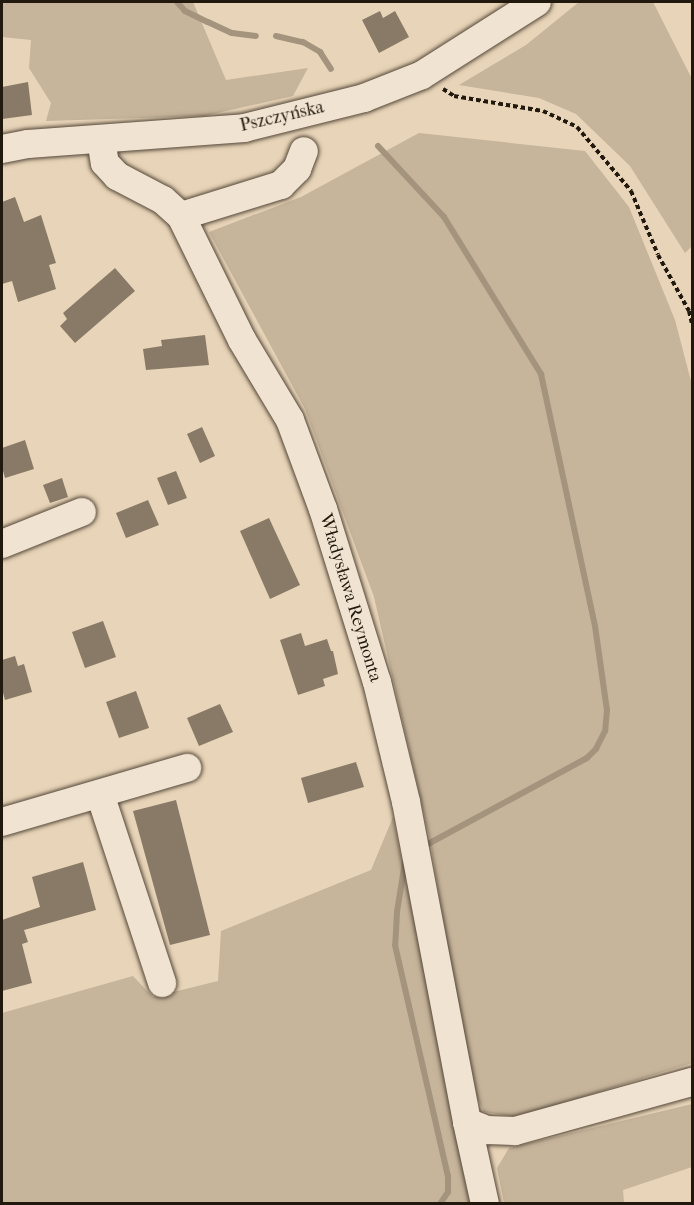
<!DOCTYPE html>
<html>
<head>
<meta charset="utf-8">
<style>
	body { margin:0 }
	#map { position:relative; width:694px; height:1205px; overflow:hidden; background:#e8d4b8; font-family:"IM FELL French Canon",serif }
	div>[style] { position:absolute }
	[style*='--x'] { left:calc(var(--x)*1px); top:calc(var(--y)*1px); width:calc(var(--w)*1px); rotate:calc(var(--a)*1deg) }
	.green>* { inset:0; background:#c6b49b }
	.stream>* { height:6px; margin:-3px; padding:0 3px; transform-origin:3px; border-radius:3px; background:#a4947e }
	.building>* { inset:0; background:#887a66 }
	.path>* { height:4px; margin-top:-2px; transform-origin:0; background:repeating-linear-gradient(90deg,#21180e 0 4.5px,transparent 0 7.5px) }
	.roads { filter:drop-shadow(0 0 2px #534738) drop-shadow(0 0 2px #534738) }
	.minor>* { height:28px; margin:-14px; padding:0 14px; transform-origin:14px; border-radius:14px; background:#f0e3d1 }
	span { translate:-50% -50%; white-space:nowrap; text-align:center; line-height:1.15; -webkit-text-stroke:4.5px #f0e3d1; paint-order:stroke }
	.street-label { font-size:18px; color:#21180e }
	.frame { position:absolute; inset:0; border:3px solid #21180e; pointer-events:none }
</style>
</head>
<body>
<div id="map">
	<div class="green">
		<div style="clip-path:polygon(2px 2px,193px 2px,226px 80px,308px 68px,293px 96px,204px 116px,46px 121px,51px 103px,29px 68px,31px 40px,2px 37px)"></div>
		<div style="clip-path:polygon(579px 2px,653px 2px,692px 79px,692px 246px,685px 253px,630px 166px,576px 114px,539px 98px,459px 85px,526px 45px)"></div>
		<div style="clip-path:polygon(419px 133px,585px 151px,629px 207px,675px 320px,692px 385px,692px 1063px,518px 1117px,484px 1112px,470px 1083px,430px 840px,374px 597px,305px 409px,209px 232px,301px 197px)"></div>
		<div style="clip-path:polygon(393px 817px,471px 1203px,2px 1204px,2px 1013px,133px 976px,153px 997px,218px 981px,221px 931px,371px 870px)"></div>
		<div style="clip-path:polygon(692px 1104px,692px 1167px,623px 1190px,624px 1203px,504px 1203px,497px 1168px,509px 1148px)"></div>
	</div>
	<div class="stream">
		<div style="--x:177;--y:2;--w:12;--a:48"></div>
		<div style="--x:185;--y:11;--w:25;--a:26"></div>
		<div style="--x:208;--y:22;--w:26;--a:25"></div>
		<div style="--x:232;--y:33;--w:24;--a:7"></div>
		<div style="--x:276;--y:36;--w:28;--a:13"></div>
		<div style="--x:303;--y:42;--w:20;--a:30"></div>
		<div style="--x:320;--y:52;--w:20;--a:57"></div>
		<div style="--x:378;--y:146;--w:97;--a:47.1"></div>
		<div style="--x:444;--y:217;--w:185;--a:58.3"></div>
		<div style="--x:541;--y:374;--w:258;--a:77.9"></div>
		<div style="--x:595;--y:626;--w:85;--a:81.9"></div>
		<div style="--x:607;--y:710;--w:21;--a:95"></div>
		<div style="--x:605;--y:731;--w:20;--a:117"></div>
		<div style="--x:596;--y:749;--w:13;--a:135"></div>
		<div style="--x:587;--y:758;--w:185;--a:151.6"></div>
		<div style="--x:405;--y:862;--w:51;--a:99.1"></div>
		<div style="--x:397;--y:912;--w:33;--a:93"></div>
		<div style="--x:395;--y:945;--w:237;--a:77.1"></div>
		<div style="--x:448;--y:1176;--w:16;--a:90"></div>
		<div style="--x:448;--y:1192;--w:14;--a:124"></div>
	</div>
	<div class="building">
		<div style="clip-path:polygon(380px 11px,383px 18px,395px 11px,409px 37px,379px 53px,362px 20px)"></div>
		<div style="clip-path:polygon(28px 82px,32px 115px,2px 119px,2px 87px)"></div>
		<div style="clip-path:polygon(15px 197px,24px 222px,41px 215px,56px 263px,49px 265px,56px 289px,18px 302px,12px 281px,2px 284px,2px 202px)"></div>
		<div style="clip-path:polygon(115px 268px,135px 291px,75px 343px,60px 326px,67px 319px,63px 313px)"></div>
		<div style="clip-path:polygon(205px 335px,209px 365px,146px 370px,143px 349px,162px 346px,161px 340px)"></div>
		<div style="clip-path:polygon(202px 427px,215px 456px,200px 463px,187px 434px)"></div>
		<div style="clip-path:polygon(25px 440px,34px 469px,5px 478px,2px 467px,2px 448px)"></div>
		<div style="clip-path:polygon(176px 471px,187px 498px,168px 505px,157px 478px)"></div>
		<div style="clip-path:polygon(62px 478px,68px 497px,50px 503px,43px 485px)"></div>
		<div style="clip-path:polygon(148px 500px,159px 525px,126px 538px,116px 513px)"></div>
		<div style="clip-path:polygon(269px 518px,300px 585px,270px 599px,240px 531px)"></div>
		<div style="clip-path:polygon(103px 621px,116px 657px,85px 668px,72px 632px)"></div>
		<div style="clip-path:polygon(301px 633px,305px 646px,327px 639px,331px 651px,333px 651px,338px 674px,323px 679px,325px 686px,298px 695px,280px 640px)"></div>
		<div style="clip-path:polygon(15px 656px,18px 666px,24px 664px,32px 692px,5px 700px,2px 689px,2px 660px)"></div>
		<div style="clip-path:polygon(136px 691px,149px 728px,119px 738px,106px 702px)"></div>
		<div style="clip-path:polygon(220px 704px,233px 732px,199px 746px,187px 718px)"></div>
		<div style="clip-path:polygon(356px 762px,364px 787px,308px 803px,301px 778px)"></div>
		<div style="clip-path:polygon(176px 800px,210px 935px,170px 945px,133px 811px)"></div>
		<div style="clip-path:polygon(83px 862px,96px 910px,24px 930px,28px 942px,22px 944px,32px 983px,2px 991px,2px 920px,40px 907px,32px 877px)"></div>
	</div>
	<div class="path">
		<div style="--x:443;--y:89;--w:13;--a:32"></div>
		<div style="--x:454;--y:96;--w:90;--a:9.6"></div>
		<div style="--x:543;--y:111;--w:38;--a:25"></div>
		<div style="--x:577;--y:127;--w:84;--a:49.8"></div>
		<div style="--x:631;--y:191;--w:69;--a:67.1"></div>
		<div style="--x:658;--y:255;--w:64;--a:61"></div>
		<div style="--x:689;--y:311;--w:13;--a:77"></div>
	</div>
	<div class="roads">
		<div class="minor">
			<div style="--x:101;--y:139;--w:24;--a:81"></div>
			<div style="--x:105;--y:163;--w:18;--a:47"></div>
			<div style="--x:117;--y:176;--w:52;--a:27.6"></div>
			<div style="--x:163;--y:200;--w:24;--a:42"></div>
			<div style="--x:181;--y:216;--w:138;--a:63.8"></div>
			<div style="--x:242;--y:340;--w:93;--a:59"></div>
			<div style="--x:290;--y:420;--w:95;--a:69.7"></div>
			<div style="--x:323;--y:509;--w:181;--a:72.7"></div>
			<div style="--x:377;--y:682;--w:123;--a:76.4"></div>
			<div style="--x:406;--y:802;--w:326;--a:79.2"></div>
			<div style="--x:2;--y:149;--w:26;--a:-11"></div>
			<div style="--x:28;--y:144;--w:217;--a:-4.2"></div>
			<div style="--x:244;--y:128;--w:124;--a:-14"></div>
			<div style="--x:364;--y:98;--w:62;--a:-21.6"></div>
			<div style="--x:422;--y:75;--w:136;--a:-32.4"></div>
			<div style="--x:181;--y:216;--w:105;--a:-17.2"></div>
			<div style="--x:281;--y:185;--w:23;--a:-45"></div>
			<div style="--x:297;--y:169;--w:19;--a:-69"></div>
			<div style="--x:2;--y:544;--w:86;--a:-21.8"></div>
			<div style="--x:100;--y:794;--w:199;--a:71.8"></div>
			<div style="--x:2;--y:822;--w:193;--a:-16.3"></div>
			<div style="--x:485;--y:1204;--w:84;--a:-102.4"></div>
			<div style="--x:467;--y:1122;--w:22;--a:22"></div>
			<div style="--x:487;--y:1130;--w:28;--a:2"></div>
			<div style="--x:515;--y:1131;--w:184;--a:-15.5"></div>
		</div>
	</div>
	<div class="street-label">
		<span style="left:282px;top:117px;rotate:-13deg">Pszczyńska</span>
		<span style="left:350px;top:598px;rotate:73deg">Władysława Reymonta</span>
	</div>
	<div class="frame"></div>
</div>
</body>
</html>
